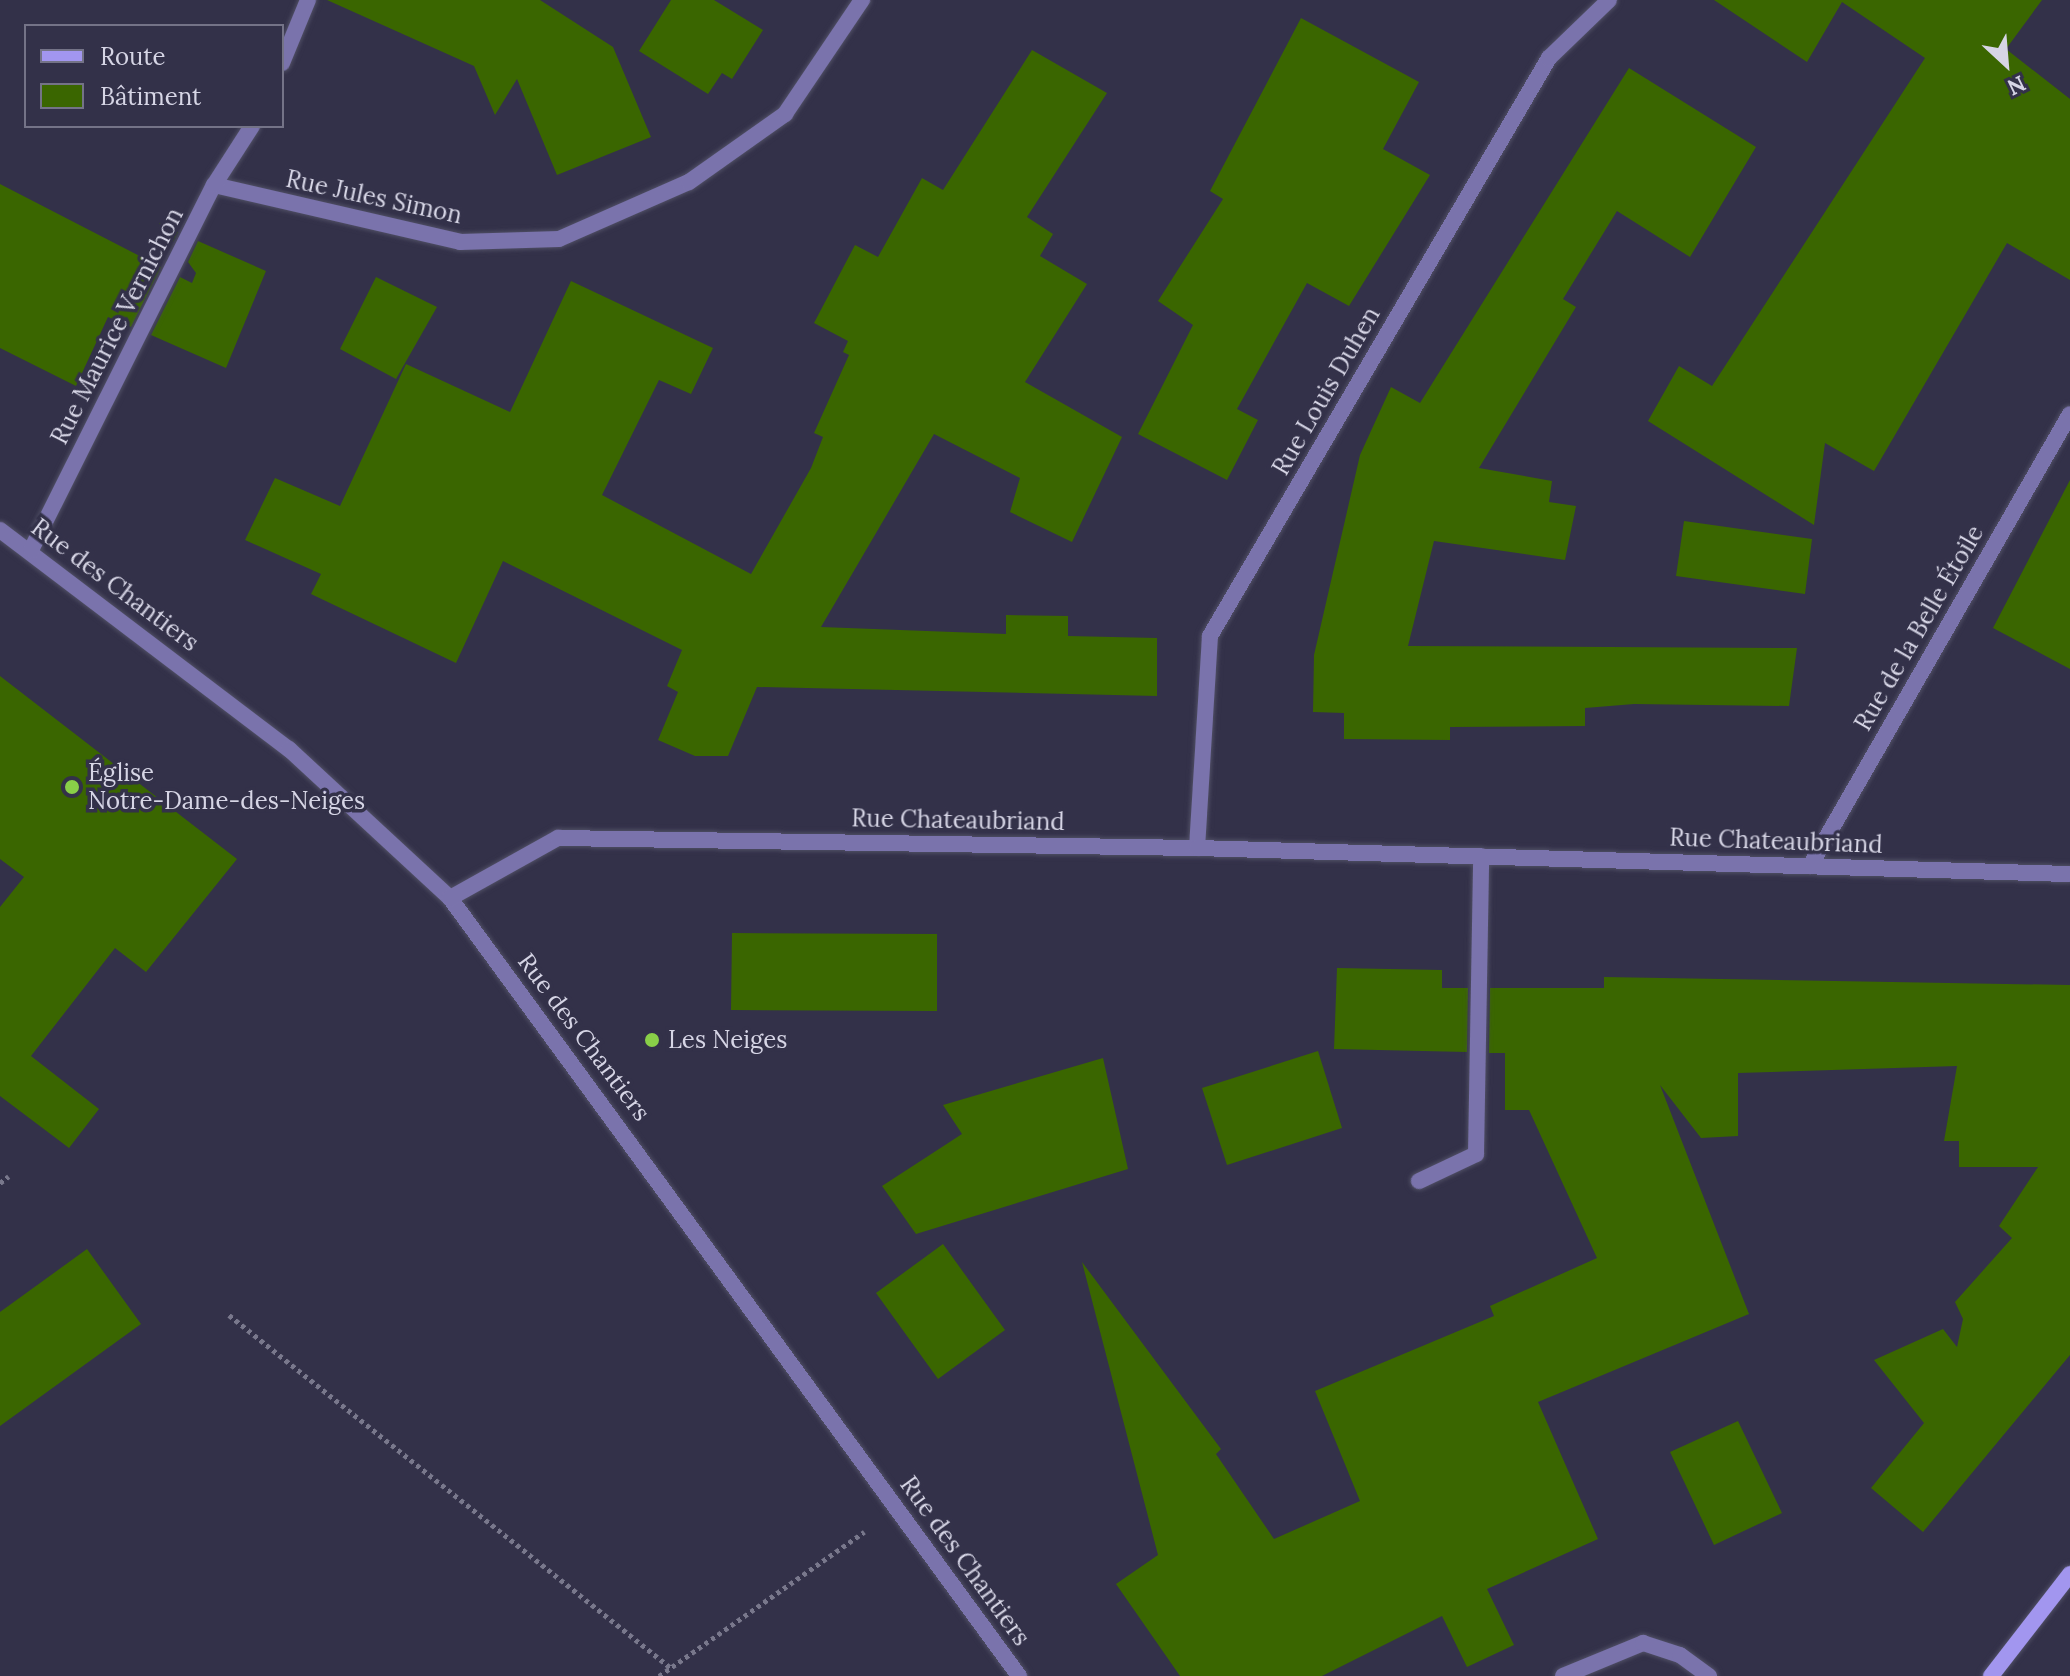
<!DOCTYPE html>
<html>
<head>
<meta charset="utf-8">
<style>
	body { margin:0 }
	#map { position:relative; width:2070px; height:1676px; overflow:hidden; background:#333149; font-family:Lora,serif }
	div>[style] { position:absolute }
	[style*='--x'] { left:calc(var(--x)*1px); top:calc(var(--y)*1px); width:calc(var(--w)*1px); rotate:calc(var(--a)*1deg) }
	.building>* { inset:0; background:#3a6600 }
	.path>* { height:5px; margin-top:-2.5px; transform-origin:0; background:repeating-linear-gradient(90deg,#79788c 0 4px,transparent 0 8px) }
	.roads { filter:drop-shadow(0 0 2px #504f65) drop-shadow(0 0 2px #504f65) }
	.lane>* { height:16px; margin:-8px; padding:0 8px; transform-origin:8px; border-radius:8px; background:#7a73ac }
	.street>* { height:16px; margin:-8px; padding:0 8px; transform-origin:8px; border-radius:8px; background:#7a73ac }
	.secondary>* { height:16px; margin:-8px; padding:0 8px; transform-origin:8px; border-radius:8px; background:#a296ef }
	.dots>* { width:22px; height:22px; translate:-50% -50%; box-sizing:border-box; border:4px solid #333149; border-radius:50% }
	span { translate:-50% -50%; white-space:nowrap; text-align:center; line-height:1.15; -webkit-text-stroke:7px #333149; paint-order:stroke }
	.street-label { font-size:24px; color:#d6d5e5 }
	.poi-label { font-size:24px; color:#d6d5e5 }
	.left { translate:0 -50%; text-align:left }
	.legend { position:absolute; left:24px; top:24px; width:260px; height:104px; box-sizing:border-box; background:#333149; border:2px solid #747387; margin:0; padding:10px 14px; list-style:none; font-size:24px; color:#d6d5e5 }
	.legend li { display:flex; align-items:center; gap:16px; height:40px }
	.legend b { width:40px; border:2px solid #747387 }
	.north { position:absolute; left:1966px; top:24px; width:80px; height:80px; -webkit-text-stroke:6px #333149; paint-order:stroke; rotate:154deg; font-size:22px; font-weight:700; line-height:32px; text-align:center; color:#d6d5e5 }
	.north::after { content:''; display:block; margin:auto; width:28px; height:36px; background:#d6d5e5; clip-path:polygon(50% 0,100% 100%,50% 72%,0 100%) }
</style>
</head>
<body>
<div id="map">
	<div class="building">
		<div style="clip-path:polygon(327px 0,540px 0,613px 47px,651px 137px,557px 175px,517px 79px,495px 115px,474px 66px)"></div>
		<div style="clip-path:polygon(671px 0,714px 0,763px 30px,732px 79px,722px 73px,708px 94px,639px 51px)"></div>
		<div style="clip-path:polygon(1714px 0,2042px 0,2006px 49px,2070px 99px,2070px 280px,2007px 243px,1874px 471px,1825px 443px,1814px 525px,1648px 421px,1679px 366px,1712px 386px,1925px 58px,1842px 2px,1807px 62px)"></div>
		<div style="clip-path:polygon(1301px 18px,1419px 82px,1383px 149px,1430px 175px,1349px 306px,1307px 283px,1237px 409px,1258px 420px,1227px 480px,1138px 434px,1193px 325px,1158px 301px,1223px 199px,1210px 191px)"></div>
		<div style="clip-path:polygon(1032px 50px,1107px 93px,1027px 217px,1053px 234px,1040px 256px,1087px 284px,1025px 382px,1122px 437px,1072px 542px,1010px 512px,1020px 478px,934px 434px,821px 627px,1006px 634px,1006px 615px,1068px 616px,1068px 636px,1157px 638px,1157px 696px,757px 687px,728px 756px,695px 756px,658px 740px,678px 692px,667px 686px,682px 650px,503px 561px,456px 663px,311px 594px,321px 574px,245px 540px,275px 478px,340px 506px,406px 364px,510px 412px,571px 281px,713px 348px,691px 394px,659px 380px,602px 495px,751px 574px,811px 468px,823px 437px,814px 433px,849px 355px,843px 352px,848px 341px,814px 323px,855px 245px,878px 257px,922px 178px,943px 190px)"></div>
		<div style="clip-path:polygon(1629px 68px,1756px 147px,1690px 257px,1617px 211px,1563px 299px,1576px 307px,1479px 468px,1552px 481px,1549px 502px,1576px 506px,1565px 560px,1434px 541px,1408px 646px,1797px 648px,1789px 706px,1634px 704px,1585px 708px,1585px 726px,1450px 727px,1450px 740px,1344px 739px,1344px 713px,1313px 712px,1314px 655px,1360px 455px,1391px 387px,1420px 403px)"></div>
		<div style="clip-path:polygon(0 184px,161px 267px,131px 327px,108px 317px,76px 386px,0 348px)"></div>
		<div style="clip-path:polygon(159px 223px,178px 232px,173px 242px)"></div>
		<div style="clip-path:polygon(198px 241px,266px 271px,226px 368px,151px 335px,180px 277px,192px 283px,196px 273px,188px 262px)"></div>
		<div style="clip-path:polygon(376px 277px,437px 307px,396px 379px,340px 349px)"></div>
		<div style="clip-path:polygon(2070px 480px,2070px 669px,1993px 628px)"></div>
		<div style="clip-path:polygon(1684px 521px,1812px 539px,1805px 594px,1676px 576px)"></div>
		<div style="clip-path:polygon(0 676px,237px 859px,146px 972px,115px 948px,31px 1056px,99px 1109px,69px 1148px,0 1096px,0 907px,24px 877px,0 859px)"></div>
		<div style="clip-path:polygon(732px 933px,937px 934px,937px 1011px,731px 1010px)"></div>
		<div style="clip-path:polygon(1337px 968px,1442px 970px,1442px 988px,1468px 988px,1467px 1052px,1334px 1049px)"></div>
		<div style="clip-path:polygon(1604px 977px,2070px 985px,2070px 1355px,1923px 1532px,1871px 1488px,1924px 1423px,1874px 1360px,1943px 1329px,1957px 1347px,1963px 1319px,1955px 1302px,2012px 1238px,1999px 1226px,2038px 1167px,1959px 1167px,1959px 1141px,1944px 1141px,1957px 1066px,1738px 1073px,1738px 1136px,1701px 1138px,1660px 1085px,1749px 1314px,1538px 1402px,1598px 1539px,1487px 1589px,1514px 1645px,1467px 1667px,1442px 1616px,1322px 1676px,1180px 1676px,1116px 1584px,1158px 1555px,1082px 1262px,1221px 1449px,1216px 1454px,1274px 1539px,1360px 1501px,1315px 1391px,1494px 1316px,1490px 1306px,1597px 1258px,1529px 1110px,1505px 1110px,1505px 1053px,1489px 1053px,1490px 988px,1604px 988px)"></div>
		<div style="clip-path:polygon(1318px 1051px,1342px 1128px,1227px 1165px,1202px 1088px)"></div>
		<div style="clip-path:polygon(1103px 1058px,1128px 1169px,916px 1234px,882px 1186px,962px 1134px,943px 1105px)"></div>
		<div style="clip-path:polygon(943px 1244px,1005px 1330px,938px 1379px,876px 1293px)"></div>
		<div style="clip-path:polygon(87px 1249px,141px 1324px,0 1426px,0 1312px)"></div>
		<div style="clip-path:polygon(1738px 1421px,1782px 1513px,1714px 1545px,1670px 1452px)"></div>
	</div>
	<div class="path">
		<div style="--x:0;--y:1183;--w:11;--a:-38"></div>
		<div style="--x:229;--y:1315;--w:566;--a:38.61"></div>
		<div style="--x:659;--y:1676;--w:251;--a:-35.1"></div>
	</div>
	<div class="roads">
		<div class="lane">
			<div style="--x:1419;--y:1181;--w:63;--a:-25.3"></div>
			<div style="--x:1476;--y:1154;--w:298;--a:-89"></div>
			<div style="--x:1563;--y:1676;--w:87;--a:-22.4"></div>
			<div style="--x:1643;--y:1643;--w:39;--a:18"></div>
			<div style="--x:1680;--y:1655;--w:36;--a:36"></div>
		</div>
		<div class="street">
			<div style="--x:282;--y:63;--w:68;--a:-67.6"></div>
			<div style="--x:214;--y:185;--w:253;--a:13"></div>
			<div style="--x:460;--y:242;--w:99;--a:-1.7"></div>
			<div style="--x:559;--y:239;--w:142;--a:-23.7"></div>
			<div style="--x:689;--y:182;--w:118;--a:-35.3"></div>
			<div style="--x:785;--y:114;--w:138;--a:-56"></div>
			<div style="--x:0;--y:530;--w:363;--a:37.2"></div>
			<div style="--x:289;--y:749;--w:219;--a:42.8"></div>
			<div style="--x:450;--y:898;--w:964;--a:53.82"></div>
			<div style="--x:31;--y:550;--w:408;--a:-63.4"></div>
			<div style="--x:214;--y:185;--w:70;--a:-57.2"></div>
			<div style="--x:1197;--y:848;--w:212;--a:-86.5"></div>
			<div style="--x:1210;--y:636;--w:670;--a:-59.61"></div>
			<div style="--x:1549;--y:58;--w:83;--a:-44"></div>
			<div style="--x:1810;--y:866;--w:521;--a:-60.09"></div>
			<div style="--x:450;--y:898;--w:124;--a:-29.1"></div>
			<div style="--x:558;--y:838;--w:639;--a:0.9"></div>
			<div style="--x:1197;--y:848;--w:873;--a:1.71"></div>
		</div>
		<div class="secondary">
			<div style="--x:1991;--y:1676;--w:129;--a:-52.2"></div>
		</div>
	</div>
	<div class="dots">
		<div style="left:72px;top:787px;background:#89cf48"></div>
		<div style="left:652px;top:1040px;background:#89cf48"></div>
	</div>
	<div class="street-label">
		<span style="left:374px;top:197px;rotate:12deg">Rue Jules Simon</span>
		<span style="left:117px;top:326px;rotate:-63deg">Rue Maurice Vernichon</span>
		<span style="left:1326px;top:391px;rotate:-60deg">Rue Louis Duhen</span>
		<span style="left:115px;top:585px;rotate:37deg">Rue des Chantiers</span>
		<span style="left:1919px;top:628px;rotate:-60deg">Rue de la Belle Étoile</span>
		<span style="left:958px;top:820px;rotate:1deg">Rue Chateaubriand</span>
		<span style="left:1776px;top:841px;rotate:2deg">Rue Chateaubriand</span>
		<span style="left:584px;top:1037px;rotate:53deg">Rue des Chantiers</span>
		<span style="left:965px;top:1561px;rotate:54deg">Rue des Chantiers</span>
	</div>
	<div class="poi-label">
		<span class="left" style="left:88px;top:787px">Église<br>Notre-Dame-des-Neiges</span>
		<span class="left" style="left:668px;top:1040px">Les Neiges</span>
	</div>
	<ul class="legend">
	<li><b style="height:10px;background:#a296ef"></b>Route</li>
	<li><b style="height:22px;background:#3a6600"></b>Bâtiment</li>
	</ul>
	<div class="north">N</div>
</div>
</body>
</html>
